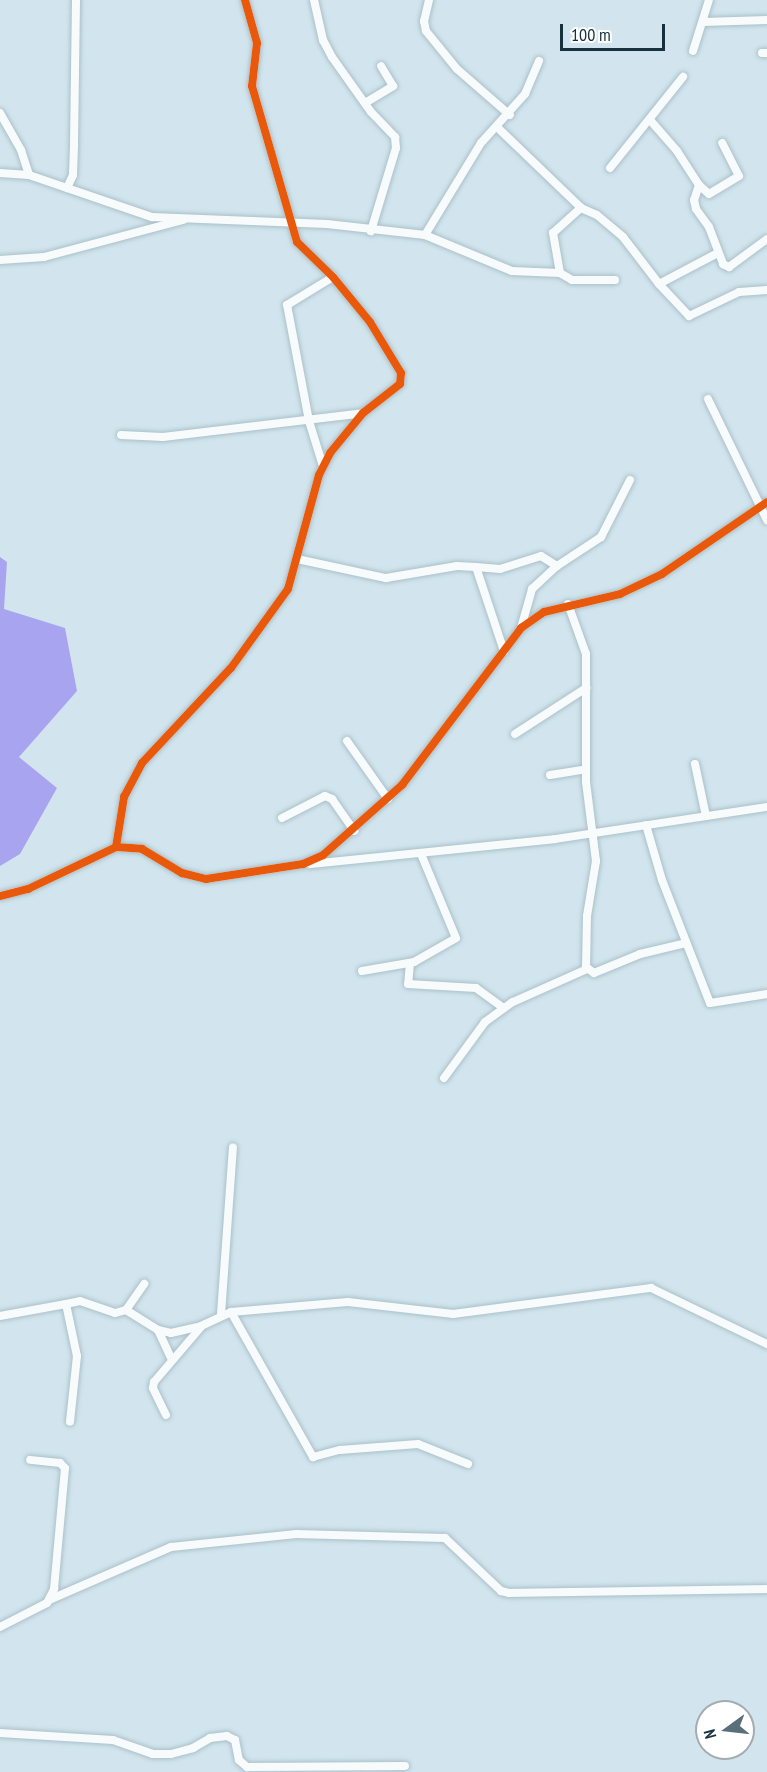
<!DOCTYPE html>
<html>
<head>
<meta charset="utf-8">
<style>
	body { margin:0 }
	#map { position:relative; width:767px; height:1772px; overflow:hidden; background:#d2e5ee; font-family:"PT Sans Narrow",sans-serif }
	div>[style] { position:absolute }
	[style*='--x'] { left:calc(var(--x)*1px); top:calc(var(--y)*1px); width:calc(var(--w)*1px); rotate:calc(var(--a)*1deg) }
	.water>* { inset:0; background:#a9a4f0 }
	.roads { filter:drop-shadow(0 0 2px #abc0c9) drop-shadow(0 0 2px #abc0c9) }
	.minor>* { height:8px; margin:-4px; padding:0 4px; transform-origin:4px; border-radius:4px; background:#f8fbfc }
	.cycleway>* { height:8px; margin:-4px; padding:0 4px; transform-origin:4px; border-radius:4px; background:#e8590c }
	span { translate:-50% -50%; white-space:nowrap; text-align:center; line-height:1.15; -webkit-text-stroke:5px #fff; paint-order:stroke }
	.north { position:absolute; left:695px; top:1700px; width:60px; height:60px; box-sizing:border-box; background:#fff; border:2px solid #a3adb1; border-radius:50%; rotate:255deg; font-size:16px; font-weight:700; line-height:24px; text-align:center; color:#18313d }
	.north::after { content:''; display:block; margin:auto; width:21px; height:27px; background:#59707b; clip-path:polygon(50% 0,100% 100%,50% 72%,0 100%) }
	.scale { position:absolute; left:560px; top:24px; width:105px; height:27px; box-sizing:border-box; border:3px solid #18313d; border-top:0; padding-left:8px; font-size:18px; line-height:21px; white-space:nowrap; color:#18313d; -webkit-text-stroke:4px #fff; paint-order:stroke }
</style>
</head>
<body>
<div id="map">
	<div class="water">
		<div style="clip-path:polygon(0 557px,7px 562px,4px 609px,65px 628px,77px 691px,19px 757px,57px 788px,20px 854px,0 866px)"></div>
	</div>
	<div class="roads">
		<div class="minor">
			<div style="--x:314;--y:0;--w:41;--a:77.3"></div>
			<div style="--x:323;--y:40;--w:19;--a:62"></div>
			<div style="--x:332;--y:57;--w:67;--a:54.7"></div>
			<div style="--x:371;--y:112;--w:35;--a:46"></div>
			<div style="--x:395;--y:137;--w:11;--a:85"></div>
			<div style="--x:396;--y:148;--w:87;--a:106.8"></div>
			<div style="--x:429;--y:0;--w:22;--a:103"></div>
			<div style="--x:424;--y:21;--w:10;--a:79"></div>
			<div style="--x:426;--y:31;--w:49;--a:50.8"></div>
			<div style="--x:457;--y:69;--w:70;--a:41"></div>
			<div style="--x:703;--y:22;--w:64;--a:-1.8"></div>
			<div style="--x:693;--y:51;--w:53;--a:-72.6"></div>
			<div style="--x:762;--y:53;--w:5;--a:0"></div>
			<div style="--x:365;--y:103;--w:33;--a:-31"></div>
			<div style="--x:393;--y:86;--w:23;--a:-121"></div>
			<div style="--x:0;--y:113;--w:43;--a:60.4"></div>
			<div style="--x:21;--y:150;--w:26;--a:72"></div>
			<div style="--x:650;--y:120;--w:41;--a:48.9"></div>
			<div style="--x:677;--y:151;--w:40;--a:57.1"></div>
			<div style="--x:699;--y:185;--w:16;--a:108"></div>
			<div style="--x:694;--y:200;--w:9;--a:77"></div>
			<div style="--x:696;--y:209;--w:22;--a:54"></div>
			<div style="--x:709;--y:227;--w:40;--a:69"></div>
			<div style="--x:723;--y:264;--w:7;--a:27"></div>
			<div style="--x:729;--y:267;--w:47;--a:-36.4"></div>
			<div style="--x:498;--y:128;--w:115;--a:43.9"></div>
			<div style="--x:610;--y:168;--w:117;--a:-51.3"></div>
			<div style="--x:0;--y:173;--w:29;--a:4"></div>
			<div style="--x:29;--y:175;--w:130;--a:18.9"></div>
			<div style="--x:152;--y:217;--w:175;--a:2.3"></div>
			<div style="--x:327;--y:224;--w:99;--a:6.4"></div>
			<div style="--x:425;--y:235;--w:94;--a:22.5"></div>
			<div style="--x:512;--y:271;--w:48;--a:2.4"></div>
			<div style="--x:560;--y:273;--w:14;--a:30"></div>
			<div style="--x:572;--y:280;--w:43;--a:0"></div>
			<div style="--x:699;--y:185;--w:13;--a:42"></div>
			<div style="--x:709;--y:194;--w:35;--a:-31"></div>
			<div style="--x:739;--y:176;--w:37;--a:-117"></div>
			<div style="--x:67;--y:188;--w:14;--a:-65"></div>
			<div style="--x:73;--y:175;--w:31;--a:-88"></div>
			<div style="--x:74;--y:144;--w:144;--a:-89.2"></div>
			<div style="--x:425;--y:235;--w:108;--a:-58.7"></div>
			<div style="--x:481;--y:143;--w:66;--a:-48.1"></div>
			<div style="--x:525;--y:94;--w:36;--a:-67"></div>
			<div style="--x:0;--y:260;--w:44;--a:-3.9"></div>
			<div style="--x:44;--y:257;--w:144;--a:-14.9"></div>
			<div style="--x:560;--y:273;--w:41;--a:-99.9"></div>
			<div style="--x:553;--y:233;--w:38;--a:-42"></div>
			<div style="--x:581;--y:208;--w:17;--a:24"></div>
			<div style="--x:597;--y:215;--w:34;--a:40"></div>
			<div style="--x:623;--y:237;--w:59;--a:52.5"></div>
			<div style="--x:659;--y:284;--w:64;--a:-27.8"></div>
			<div style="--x:659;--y:284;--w:44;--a:46.8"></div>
			<div style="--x:689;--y:316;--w:55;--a:-25.6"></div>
			<div style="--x:739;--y:292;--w:28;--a:-4"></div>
			<div style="--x:708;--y:399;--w:135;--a:64"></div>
			<div style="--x:121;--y:435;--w:42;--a:2.7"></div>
			<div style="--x:163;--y:437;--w:201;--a:-6.8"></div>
			<div style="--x:323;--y:466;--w:47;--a:-107.3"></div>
			<div style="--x:309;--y:421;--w:118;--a:-100.7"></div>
			<div style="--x:287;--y:305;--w:54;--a:-31.3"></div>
			<div style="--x:297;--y:559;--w:91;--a:12.1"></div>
			<div style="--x:386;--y:578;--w:72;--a:-9.6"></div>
			<div style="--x:457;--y:566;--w:19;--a:3"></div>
			<div style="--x:476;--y:567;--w:89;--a:71.6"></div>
			<div style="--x:476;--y:567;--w:24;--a:5"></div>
			<div style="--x:500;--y:569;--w:43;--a:-17.6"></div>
			<div style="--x:541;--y:556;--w:19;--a:32"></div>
			<div style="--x:568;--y:604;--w:53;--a:70.2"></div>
			<div style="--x:586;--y:654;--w:128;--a:90"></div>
			<div style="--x:586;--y:782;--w:80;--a:82.8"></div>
			<div style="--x:596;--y:861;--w:56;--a:99.3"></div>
			<div style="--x:587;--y:916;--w:51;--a:91.1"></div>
			<div style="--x:586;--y:967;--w:10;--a:37"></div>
			<div style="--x:594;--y:973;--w:50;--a:-22.4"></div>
			<div style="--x:640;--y:954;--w:47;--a:-13.4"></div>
			<div style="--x:521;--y:628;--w:41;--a:-74.2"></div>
			<div style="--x:532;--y:589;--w:34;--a:-43"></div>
			<div style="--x:557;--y:566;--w:53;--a:-33.4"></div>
			<div style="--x:601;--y:537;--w:64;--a:-63"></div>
			<div style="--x:515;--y:734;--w:85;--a:-32.9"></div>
			<div style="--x:347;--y:741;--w:71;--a:54.7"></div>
			<div style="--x:695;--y:764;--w:53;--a:78.1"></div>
			<div style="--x:550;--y:775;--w:36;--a:-9"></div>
			<div style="--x:282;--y:818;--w:48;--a:-27.1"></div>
			<div style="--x:325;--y:796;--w:8;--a:23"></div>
			<div style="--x:332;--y:799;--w:39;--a:55"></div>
			<div style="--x:646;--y:825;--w:57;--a:73.8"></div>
			<div style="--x:662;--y:880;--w:132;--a:68.7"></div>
			<div style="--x:710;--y:1003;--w:58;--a:-9"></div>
			<div style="--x:116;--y:847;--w:51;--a:-80.9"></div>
			<div style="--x:124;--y:797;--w:38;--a:-62"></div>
			<div style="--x:142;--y:763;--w:130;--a:-46.9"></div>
			<div style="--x:231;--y:668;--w:97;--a:-54.2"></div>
			<div style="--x:288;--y:589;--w:118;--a:-74.8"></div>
			<div style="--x:319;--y:475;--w:25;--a:-63"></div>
			<div style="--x:330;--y:453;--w:52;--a:-50.5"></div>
			<div style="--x:363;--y:413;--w:47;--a:-38.1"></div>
			<div style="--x:400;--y:384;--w:11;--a:-85"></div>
			<div style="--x:401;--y:373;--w:60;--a:-121.3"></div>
			<div style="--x:370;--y:322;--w:58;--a:-129.4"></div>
			<div style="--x:333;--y:277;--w:50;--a:-135.8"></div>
			<div style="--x:297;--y:242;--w:162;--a:-106.1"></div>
			<div style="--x:252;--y:86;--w:43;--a:-83.4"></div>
			<div style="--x:257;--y:43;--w:45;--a:-105.6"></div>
			<div style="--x:310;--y:864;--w:246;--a:-5.8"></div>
			<div style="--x:555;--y:839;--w:214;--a:-8.6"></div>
			<div style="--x:0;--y:896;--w:29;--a:-14"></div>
			<div style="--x:28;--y:889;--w:98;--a:-25.5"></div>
			<div style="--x:116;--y:847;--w:26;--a:4"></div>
			<div style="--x:142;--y:849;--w:47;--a:31"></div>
			<div style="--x:182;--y:873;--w:25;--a:14"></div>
			<div style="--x:206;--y:879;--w:98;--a:-8.8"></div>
			<div style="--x:303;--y:864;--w:22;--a:-24"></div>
			<div style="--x:323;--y:855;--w:106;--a:-41.5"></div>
			<div style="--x:402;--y:785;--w:197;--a:-52.8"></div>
			<div style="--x:521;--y:628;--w:28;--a:-35"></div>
			<div style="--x:544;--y:612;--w:78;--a:-13.3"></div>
			<div style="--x:620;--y:594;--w:47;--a:-25.5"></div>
			<div style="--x:662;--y:574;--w:127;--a:-34.4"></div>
			<div style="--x:410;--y:963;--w:21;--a:95"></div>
			<div style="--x:408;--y:984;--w:68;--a:3.4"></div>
			<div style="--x:476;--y:988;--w:34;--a:36"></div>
			<div style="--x:362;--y:971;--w:53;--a:-9.8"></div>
			<div style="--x:414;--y:962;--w:48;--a:-29.7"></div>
			<div style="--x:456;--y:938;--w:91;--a:-112.6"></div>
			<div style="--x:444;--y:1078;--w:69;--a:-53.8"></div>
			<div style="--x:485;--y:1022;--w:34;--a:-36"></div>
			<div style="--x:513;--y:1002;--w:81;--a:-24"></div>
			<div style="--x:66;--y:1304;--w:14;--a:-12"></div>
			<div style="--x:80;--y:1301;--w:37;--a:19"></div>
			<div style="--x:115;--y:1313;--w:11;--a:-15"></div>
			<div style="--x:126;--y:1310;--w:38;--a:32"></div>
			<div style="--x:158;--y:1330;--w:13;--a:13"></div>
			<div style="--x:171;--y:1333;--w:31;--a:-13"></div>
			<div style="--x:201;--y:1326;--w:33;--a:-25"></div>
			<div style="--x:231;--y:1312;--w:117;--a:-4.9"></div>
			<div style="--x:348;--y:1302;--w:106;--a:6.5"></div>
			<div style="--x:453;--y:1314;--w:200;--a:-7.5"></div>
			<div style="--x:651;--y:1288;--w:129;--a:25.8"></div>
			<div style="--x:126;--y:1310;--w:32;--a:-55"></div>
			<div style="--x:231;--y:1312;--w:167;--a:60.5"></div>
			<div style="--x:313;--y:1457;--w:28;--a:-15"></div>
			<div style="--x:340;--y:1450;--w:78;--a:-4.4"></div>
			<div style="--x:418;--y:1444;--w:54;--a:21.8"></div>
			<div style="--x:221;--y:1314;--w:167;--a:-85.9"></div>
			<div style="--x:0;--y:1316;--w:67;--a:-10.3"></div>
			<div style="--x:66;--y:1304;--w:53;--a:78.1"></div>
			<div style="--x:77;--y:1356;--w:66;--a:96.1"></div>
			<div style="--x:158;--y:1330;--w:31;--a:65"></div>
			<div style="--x:166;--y:1415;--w:30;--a:-116"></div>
			<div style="--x:153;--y:1388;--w:6;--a:-81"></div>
			<div style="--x:154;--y:1382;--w:72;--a:-49.5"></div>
			<div style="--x:49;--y:1600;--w:133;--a:-23.5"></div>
			<div style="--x:171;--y:1547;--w:126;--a:-5.9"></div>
			<div style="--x:296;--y:1534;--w:149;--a:1.5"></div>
			<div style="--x:445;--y:1538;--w:77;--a:43.4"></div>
			<div style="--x:501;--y:1591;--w:8;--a:14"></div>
			<div style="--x:509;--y:1593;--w:258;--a:-0.9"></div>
			<div style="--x:0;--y:1627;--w:53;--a:-27.1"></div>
			<div style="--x:47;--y:1603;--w:16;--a:-63"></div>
			<div style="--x:54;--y:1589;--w:121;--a:-84.8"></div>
			<div style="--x:65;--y:1468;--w:7;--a:-135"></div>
			<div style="--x:60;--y:1463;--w:30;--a:-174"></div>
			<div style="--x:0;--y:1733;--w:113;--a:3.5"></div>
			<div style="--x:113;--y:1740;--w:42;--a:19.3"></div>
			<div style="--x:153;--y:1754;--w:18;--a:0"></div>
			<div style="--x:171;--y:1754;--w:23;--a:-15"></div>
			<div style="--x:193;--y:1748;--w:20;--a:-30"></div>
			<div style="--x:210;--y:1738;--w:17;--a:-7"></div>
			<div style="--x:227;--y:1736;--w:9;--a:27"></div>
			<div style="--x:235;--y:1740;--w:20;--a:79"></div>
			<div style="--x:239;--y:1760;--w:11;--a:41"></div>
			<div style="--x:247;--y:1767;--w:158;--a:-0.4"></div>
		</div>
	</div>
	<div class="cycleway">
		<div style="--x:116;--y:847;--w:51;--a:-80.9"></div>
		<div style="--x:124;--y:797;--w:38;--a:-62"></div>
		<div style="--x:142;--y:763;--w:130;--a:-46.9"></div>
		<div style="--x:231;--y:668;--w:97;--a:-54.2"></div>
		<div style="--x:288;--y:589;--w:118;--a:-74.8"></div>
		<div style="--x:319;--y:475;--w:25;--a:-63"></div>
		<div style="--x:330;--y:453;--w:52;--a:-50.5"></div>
		<div style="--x:363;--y:413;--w:47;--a:-38.1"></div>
		<div style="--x:400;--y:384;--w:11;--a:-85"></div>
		<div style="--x:401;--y:373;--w:60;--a:-121.3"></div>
		<div style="--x:370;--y:322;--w:58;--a:-129.4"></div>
		<div style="--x:333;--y:277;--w:50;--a:-135.8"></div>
		<div style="--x:297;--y:242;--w:162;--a:-106.1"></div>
		<div style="--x:252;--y:86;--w:43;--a:-83.4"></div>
		<div style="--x:257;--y:43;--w:45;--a:-105.6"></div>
		<div style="--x:0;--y:896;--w:29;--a:-14"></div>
		<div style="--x:28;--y:889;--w:98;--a:-25.5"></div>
		<div style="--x:116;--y:847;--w:26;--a:4"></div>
		<div style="--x:142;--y:849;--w:47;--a:31"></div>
		<div style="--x:182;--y:873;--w:25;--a:14"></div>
		<div style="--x:206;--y:879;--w:98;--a:-8.8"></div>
		<div style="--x:303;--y:864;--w:22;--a:-24"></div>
		<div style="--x:323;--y:855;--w:106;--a:-41.5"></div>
		<div style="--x:402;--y:785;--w:197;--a:-52.8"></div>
		<div style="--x:521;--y:628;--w:28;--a:-35"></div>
		<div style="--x:544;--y:612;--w:78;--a:-13.3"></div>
		<div style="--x:620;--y:594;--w:47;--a:-25.5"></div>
		<div style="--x:662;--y:574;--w:127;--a:-34.4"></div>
	</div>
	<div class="north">N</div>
	<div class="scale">100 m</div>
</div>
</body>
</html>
